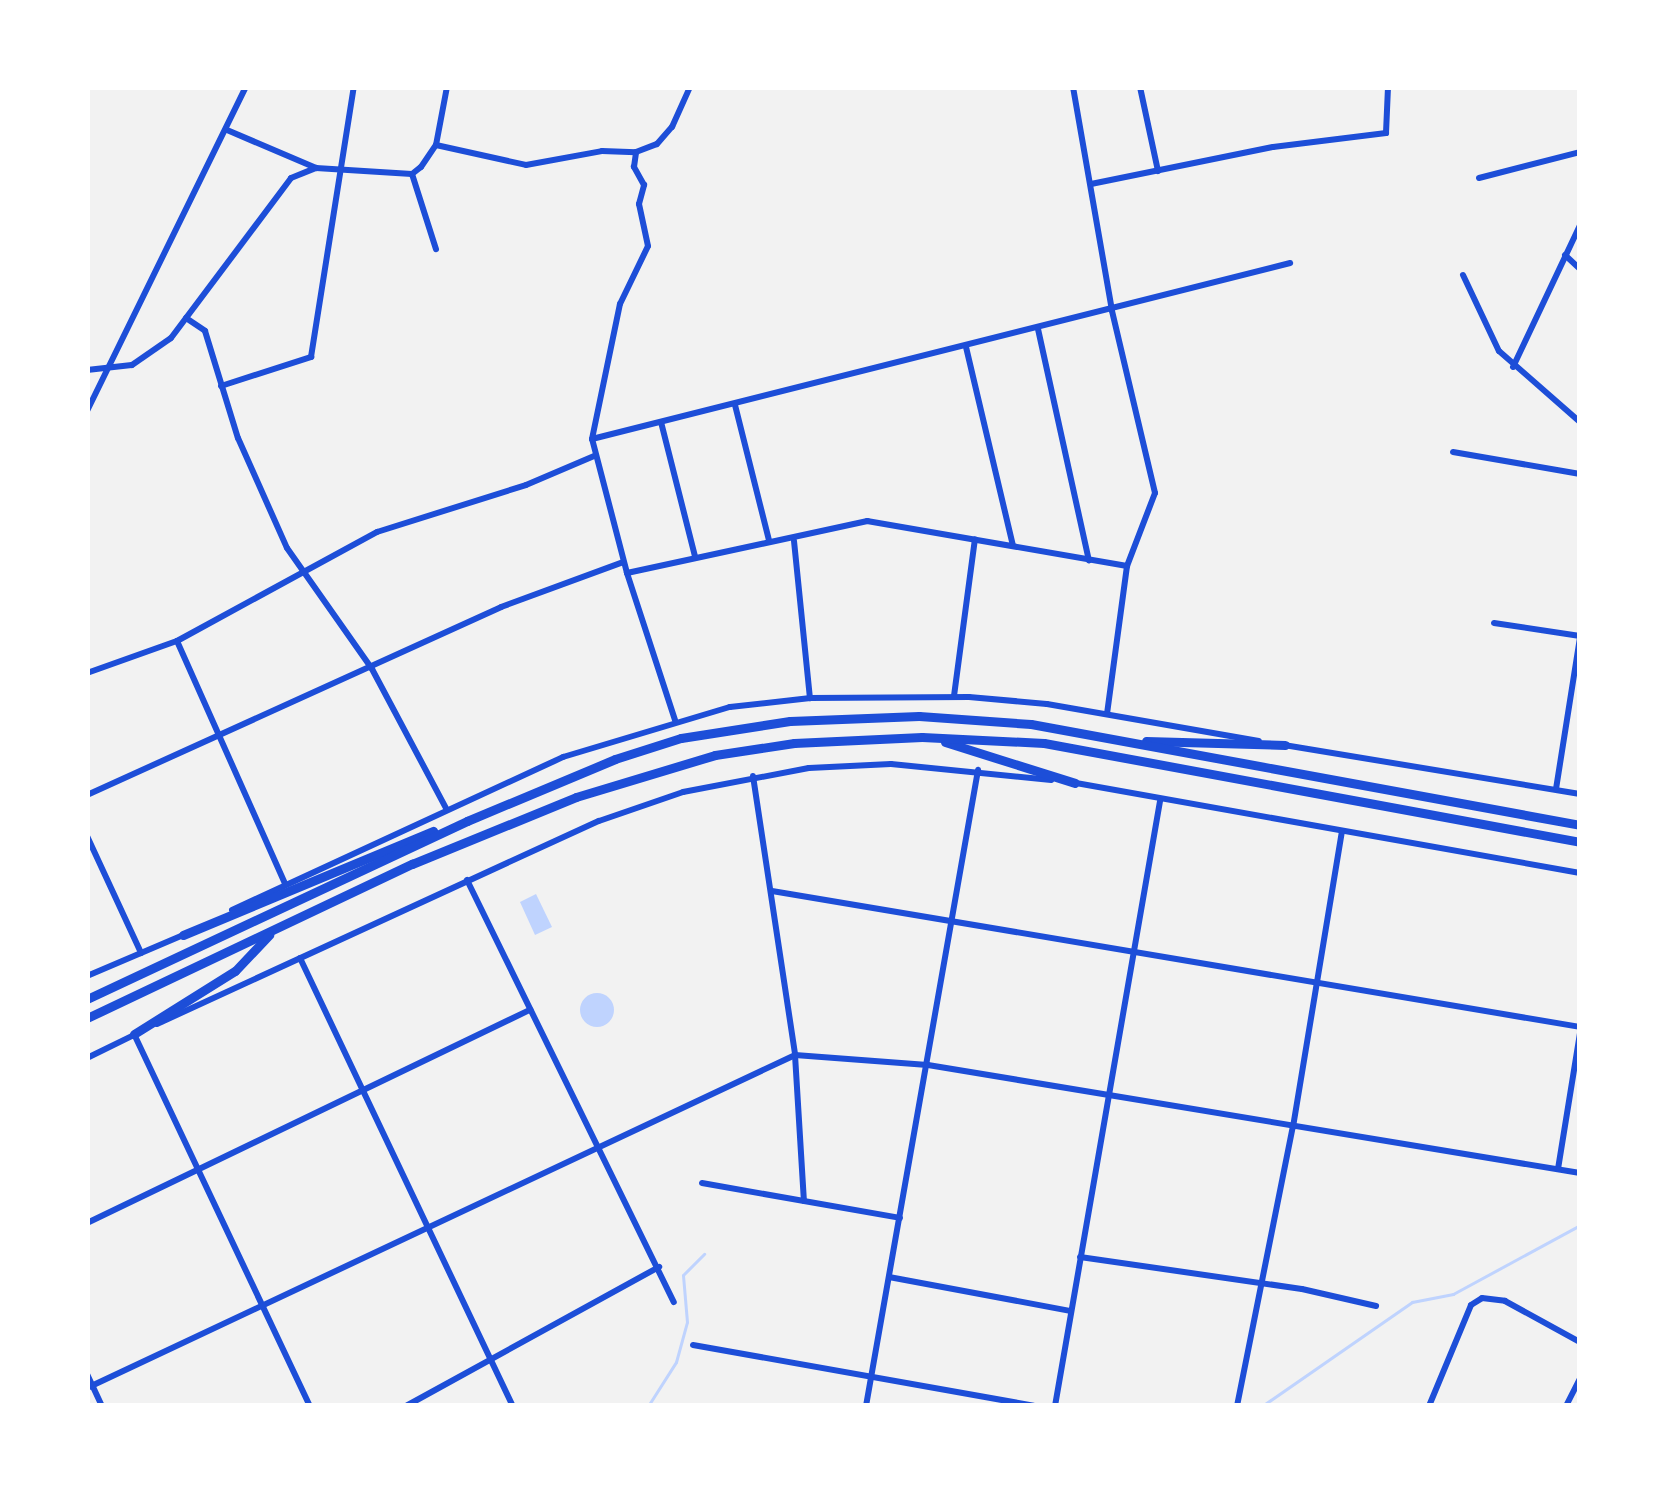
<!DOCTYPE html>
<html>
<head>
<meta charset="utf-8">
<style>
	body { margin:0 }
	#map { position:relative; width:1667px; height:1493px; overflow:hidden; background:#f2f2f2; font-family:"Sofia Sans Condensed",sans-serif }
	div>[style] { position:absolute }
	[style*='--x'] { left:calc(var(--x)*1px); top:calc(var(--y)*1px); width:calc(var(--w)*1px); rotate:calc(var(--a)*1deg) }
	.water>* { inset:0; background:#bfd3fe }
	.round { border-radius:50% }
	.stream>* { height:3px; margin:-1.5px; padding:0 1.5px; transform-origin:1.5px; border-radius:1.5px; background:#bfd3fe }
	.minor>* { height:6px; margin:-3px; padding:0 3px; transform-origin:3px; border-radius:3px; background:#1d4ed8 }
	.trunk>* { height:9px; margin:-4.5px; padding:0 4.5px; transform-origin:4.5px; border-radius:4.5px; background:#1d4ed8 }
	span { translate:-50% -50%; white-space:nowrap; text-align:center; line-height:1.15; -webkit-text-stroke:9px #fff; paint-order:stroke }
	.frame { position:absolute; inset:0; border:90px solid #fff; pointer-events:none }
</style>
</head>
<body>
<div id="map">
	<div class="water">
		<div style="clip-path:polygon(536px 894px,552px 927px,535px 935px,520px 902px)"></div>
		<div class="round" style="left:580px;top:993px;width:34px;height:34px"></div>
	</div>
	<div class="stream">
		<div style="--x:648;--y:1406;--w:52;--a:-57.5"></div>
		<div style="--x:676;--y:1362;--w:41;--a:-74.6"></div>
		<div style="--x:687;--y:1322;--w:47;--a:-94.9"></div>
		<div style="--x:683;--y:1275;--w:30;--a:-45"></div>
		<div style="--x:1262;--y:1406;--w:183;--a:-34.7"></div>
		<div style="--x:1412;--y:1302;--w:42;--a:-11"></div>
		<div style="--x:1453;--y:1294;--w:145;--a:-28.5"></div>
	</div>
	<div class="minor">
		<div style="--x:1073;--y:87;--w:227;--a:80.1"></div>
		<div style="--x:1112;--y:311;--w:187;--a:76.7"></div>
		<div style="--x:1155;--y:493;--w:78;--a:111"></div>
		<div style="--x:1127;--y:566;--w:149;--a:97.7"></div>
		<div style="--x:1140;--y:87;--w:86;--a:77.9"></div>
		<div style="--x:227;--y:130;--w:97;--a:23.1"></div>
		<div style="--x:436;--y:145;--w:92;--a:12.5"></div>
		<div style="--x:526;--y:165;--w:77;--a:-10.4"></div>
		<div style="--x:602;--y:151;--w:34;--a:2"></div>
		<div style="--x:412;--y:174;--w:79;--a:72.3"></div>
		<div style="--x:1479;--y:178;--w:104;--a:-14.4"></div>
		<div style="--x:1091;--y:184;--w:186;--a:-11.5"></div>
		<div style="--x:1273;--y:147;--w:114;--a:-7.1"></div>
		<div style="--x:1386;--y:133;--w:46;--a:-87.5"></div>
		<div style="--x:1565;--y:255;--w:21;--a:43"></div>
		<div style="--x:1463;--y:275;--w:84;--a:64.7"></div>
		<div style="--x:1499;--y:351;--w:108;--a:41.2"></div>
		<div style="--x:186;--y:318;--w:23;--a:34"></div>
		<div style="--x:205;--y:331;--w:112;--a:72.9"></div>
		<div style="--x:238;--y:438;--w:120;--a:66"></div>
		<div style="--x:287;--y:548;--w:148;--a:54.9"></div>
		<div style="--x:372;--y:669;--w:157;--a:62"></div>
		<div style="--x:1038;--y:329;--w:237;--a:77.6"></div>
		<div style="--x:966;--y:347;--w:204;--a:76.7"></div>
		<div style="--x:1513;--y:367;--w:157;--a:-64.7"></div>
		<div style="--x:87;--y:370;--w:45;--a:-6.3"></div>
		<div style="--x:132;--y:365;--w:47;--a:-34.7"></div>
		<div style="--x:171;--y:338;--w:200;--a:-53.1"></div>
		<div style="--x:291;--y:178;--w:27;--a:-22"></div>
		<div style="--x:316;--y:168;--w:96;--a:3.6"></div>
		<div style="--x:412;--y:174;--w:11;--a:-38"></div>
		<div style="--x:421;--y:167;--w:27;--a:-56"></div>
		<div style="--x:436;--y:145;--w:59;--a:-79.3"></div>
		<div style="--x:221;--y:386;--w:95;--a:-17.9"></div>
		<div style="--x:311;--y:357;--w:273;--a:-81"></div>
		<div style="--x:735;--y:405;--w:139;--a:75.9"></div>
		<div style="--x:87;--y:411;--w:361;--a:-63.9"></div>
		<div style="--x:661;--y:422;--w:138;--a:75.8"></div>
		<div style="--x:592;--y:439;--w:720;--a:-14.15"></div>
		<div style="--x:1453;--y:452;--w:129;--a:9.8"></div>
		<div style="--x:794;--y:541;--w:158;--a:84.2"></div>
		<div style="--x:627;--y:573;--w:246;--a:-12.2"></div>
		<div style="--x:867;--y:521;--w:264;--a:9.8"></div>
		<div style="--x:1494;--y:623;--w:87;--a:8.6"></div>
		<div style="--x:177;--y:641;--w:266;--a:66"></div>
		<div style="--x:87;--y:673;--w:96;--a:-19.6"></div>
		<div style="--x:177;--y:641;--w:228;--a:-28.6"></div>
		<div style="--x:377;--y:532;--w:156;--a:-17.5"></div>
		<div style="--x:526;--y:485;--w:74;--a:-23.1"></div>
		<div style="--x:954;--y:696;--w:158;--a:-82.4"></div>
		<div style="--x:675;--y:720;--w:155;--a:-108.1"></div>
		<div style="--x:627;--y:573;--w:138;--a:-104.6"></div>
		<div style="--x:592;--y:439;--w:138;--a:-78.3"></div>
		<div style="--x:620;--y:304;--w:64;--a:-64.2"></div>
		<div style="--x:648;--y:246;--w:43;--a:-102.1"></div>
		<div style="--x:639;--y:204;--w:20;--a:-75"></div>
		<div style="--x:644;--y:185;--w:21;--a:-119"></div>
		<div style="--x:634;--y:167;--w:15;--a:-82"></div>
		<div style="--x:636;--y:152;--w:22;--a:-21"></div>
		<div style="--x:657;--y:144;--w:23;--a:-49"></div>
		<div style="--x:672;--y:127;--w:44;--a:-65.8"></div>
		<div style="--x:1284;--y:745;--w:300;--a:9.4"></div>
		<div style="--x:753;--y:776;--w:282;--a:81.4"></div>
		<div style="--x:795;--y:1055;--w:146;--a:86.5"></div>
		<div style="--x:1076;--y:783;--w:512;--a:10.12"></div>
		<div style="--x:1556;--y:789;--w:153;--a:-81"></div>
		<div style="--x:87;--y:795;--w:455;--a:-24.4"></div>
		<div style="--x:501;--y:607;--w:130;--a:-20.2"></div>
		<div style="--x:87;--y:836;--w:129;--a:65.2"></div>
		<div style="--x:467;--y:880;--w:470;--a:63.9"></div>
		<div style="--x:772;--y:891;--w:819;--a:9.55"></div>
		<div style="--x:232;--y:910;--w:365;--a:-24.8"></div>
		<div style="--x:563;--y:757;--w:174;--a:-16.7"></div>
		<div style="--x:730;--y:707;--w:81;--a:-6.4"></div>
		<div style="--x:810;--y:698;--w:159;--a:-0.4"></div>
		<div style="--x:969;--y:697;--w:78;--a:5.1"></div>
		<div style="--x:1047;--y:704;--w:215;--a:9.9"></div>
		<div style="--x:300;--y:958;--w:496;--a:64.6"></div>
		<div style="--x:87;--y:976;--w:104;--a:-23.1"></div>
		<div style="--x:157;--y:1024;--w:486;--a:-24.7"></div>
		<div style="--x:599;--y:821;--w:89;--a:-19"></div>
		<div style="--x:683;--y:792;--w:128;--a:-10.8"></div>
		<div style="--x:809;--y:768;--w:82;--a:-2.8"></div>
		<div style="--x:891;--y:764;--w:161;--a:5.7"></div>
		<div style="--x:134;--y:1034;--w:412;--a:64.7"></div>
		<div style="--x:87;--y:1058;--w:52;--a:-26.1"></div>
		<div style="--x:1558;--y:1169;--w:138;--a:-80.8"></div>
		<div style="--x:702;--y:1183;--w:201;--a:10"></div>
		<div style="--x:87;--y:1223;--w:492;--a:-25.7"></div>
		<div style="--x:1080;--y:1257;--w:224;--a:8.2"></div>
		<div style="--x:1302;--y:1289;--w:76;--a:12.9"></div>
		<div style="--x:889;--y:1277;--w:184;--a:10.6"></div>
		<div style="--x:693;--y:1345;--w:346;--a:10.1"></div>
		<div style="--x:87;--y:1374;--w:35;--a:65"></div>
		<div style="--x:87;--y:1388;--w:782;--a:-25.19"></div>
		<div style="--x:795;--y:1055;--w:133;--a:4.3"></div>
		<div style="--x:928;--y:1065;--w:661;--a:9.41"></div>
		<div style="--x:406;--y:1406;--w:289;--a:-28.8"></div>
		<div style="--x:866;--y:1406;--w:646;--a:-80.01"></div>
		<div style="--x:1055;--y:1406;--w:614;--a:-80.15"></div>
		<div style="--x:1237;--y:1406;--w:285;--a:-78.7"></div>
		<div style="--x:1293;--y:1127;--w:300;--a:-80.6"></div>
		<div style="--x:1429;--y:1406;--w:109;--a:-67.4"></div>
		<div style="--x:1471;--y:1305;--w:13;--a:-32"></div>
		<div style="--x:1482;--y:1298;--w:23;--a:7"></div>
		<div style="--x:1505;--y:1301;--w:85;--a:28.7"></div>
		<div style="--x:1566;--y:1406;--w:31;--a:-63"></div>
	</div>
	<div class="trunk">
		<div style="--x:1146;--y:741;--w:139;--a:1.6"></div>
		<div style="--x:945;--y:742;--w:136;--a:17.5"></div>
		<div style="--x:183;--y:935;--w:271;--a:-22.6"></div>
		<div style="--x:87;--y:999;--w:420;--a:-25.1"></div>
		<div style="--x:467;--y:821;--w:160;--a:-22.7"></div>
		<div style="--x:615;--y:759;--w:69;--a:-17.7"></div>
		<div style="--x:681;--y:738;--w:110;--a:-8.9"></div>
		<div style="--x:790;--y:721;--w:129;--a:-2.2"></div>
		<div style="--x:919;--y:716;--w:112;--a:4.1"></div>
		<div style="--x:1031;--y:724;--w:558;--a:10.42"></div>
		<div style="--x:87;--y:1018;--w:360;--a:-25.4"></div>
		<div style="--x:412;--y:864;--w:177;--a:-22.2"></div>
		<div style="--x:576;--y:797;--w:145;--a:-16.8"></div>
		<div style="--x:715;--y:755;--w:80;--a:-8.6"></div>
		<div style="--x:794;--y:743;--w:128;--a:-2.7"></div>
		<div style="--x:922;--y:737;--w:122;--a:2.8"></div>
		<div style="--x:1044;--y:743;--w:545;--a:10.46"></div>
		<div style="--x:134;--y:1034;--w:119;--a:-32"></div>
		<div style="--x:235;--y:971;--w:50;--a:-46.6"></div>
	</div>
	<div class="frame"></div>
</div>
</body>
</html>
